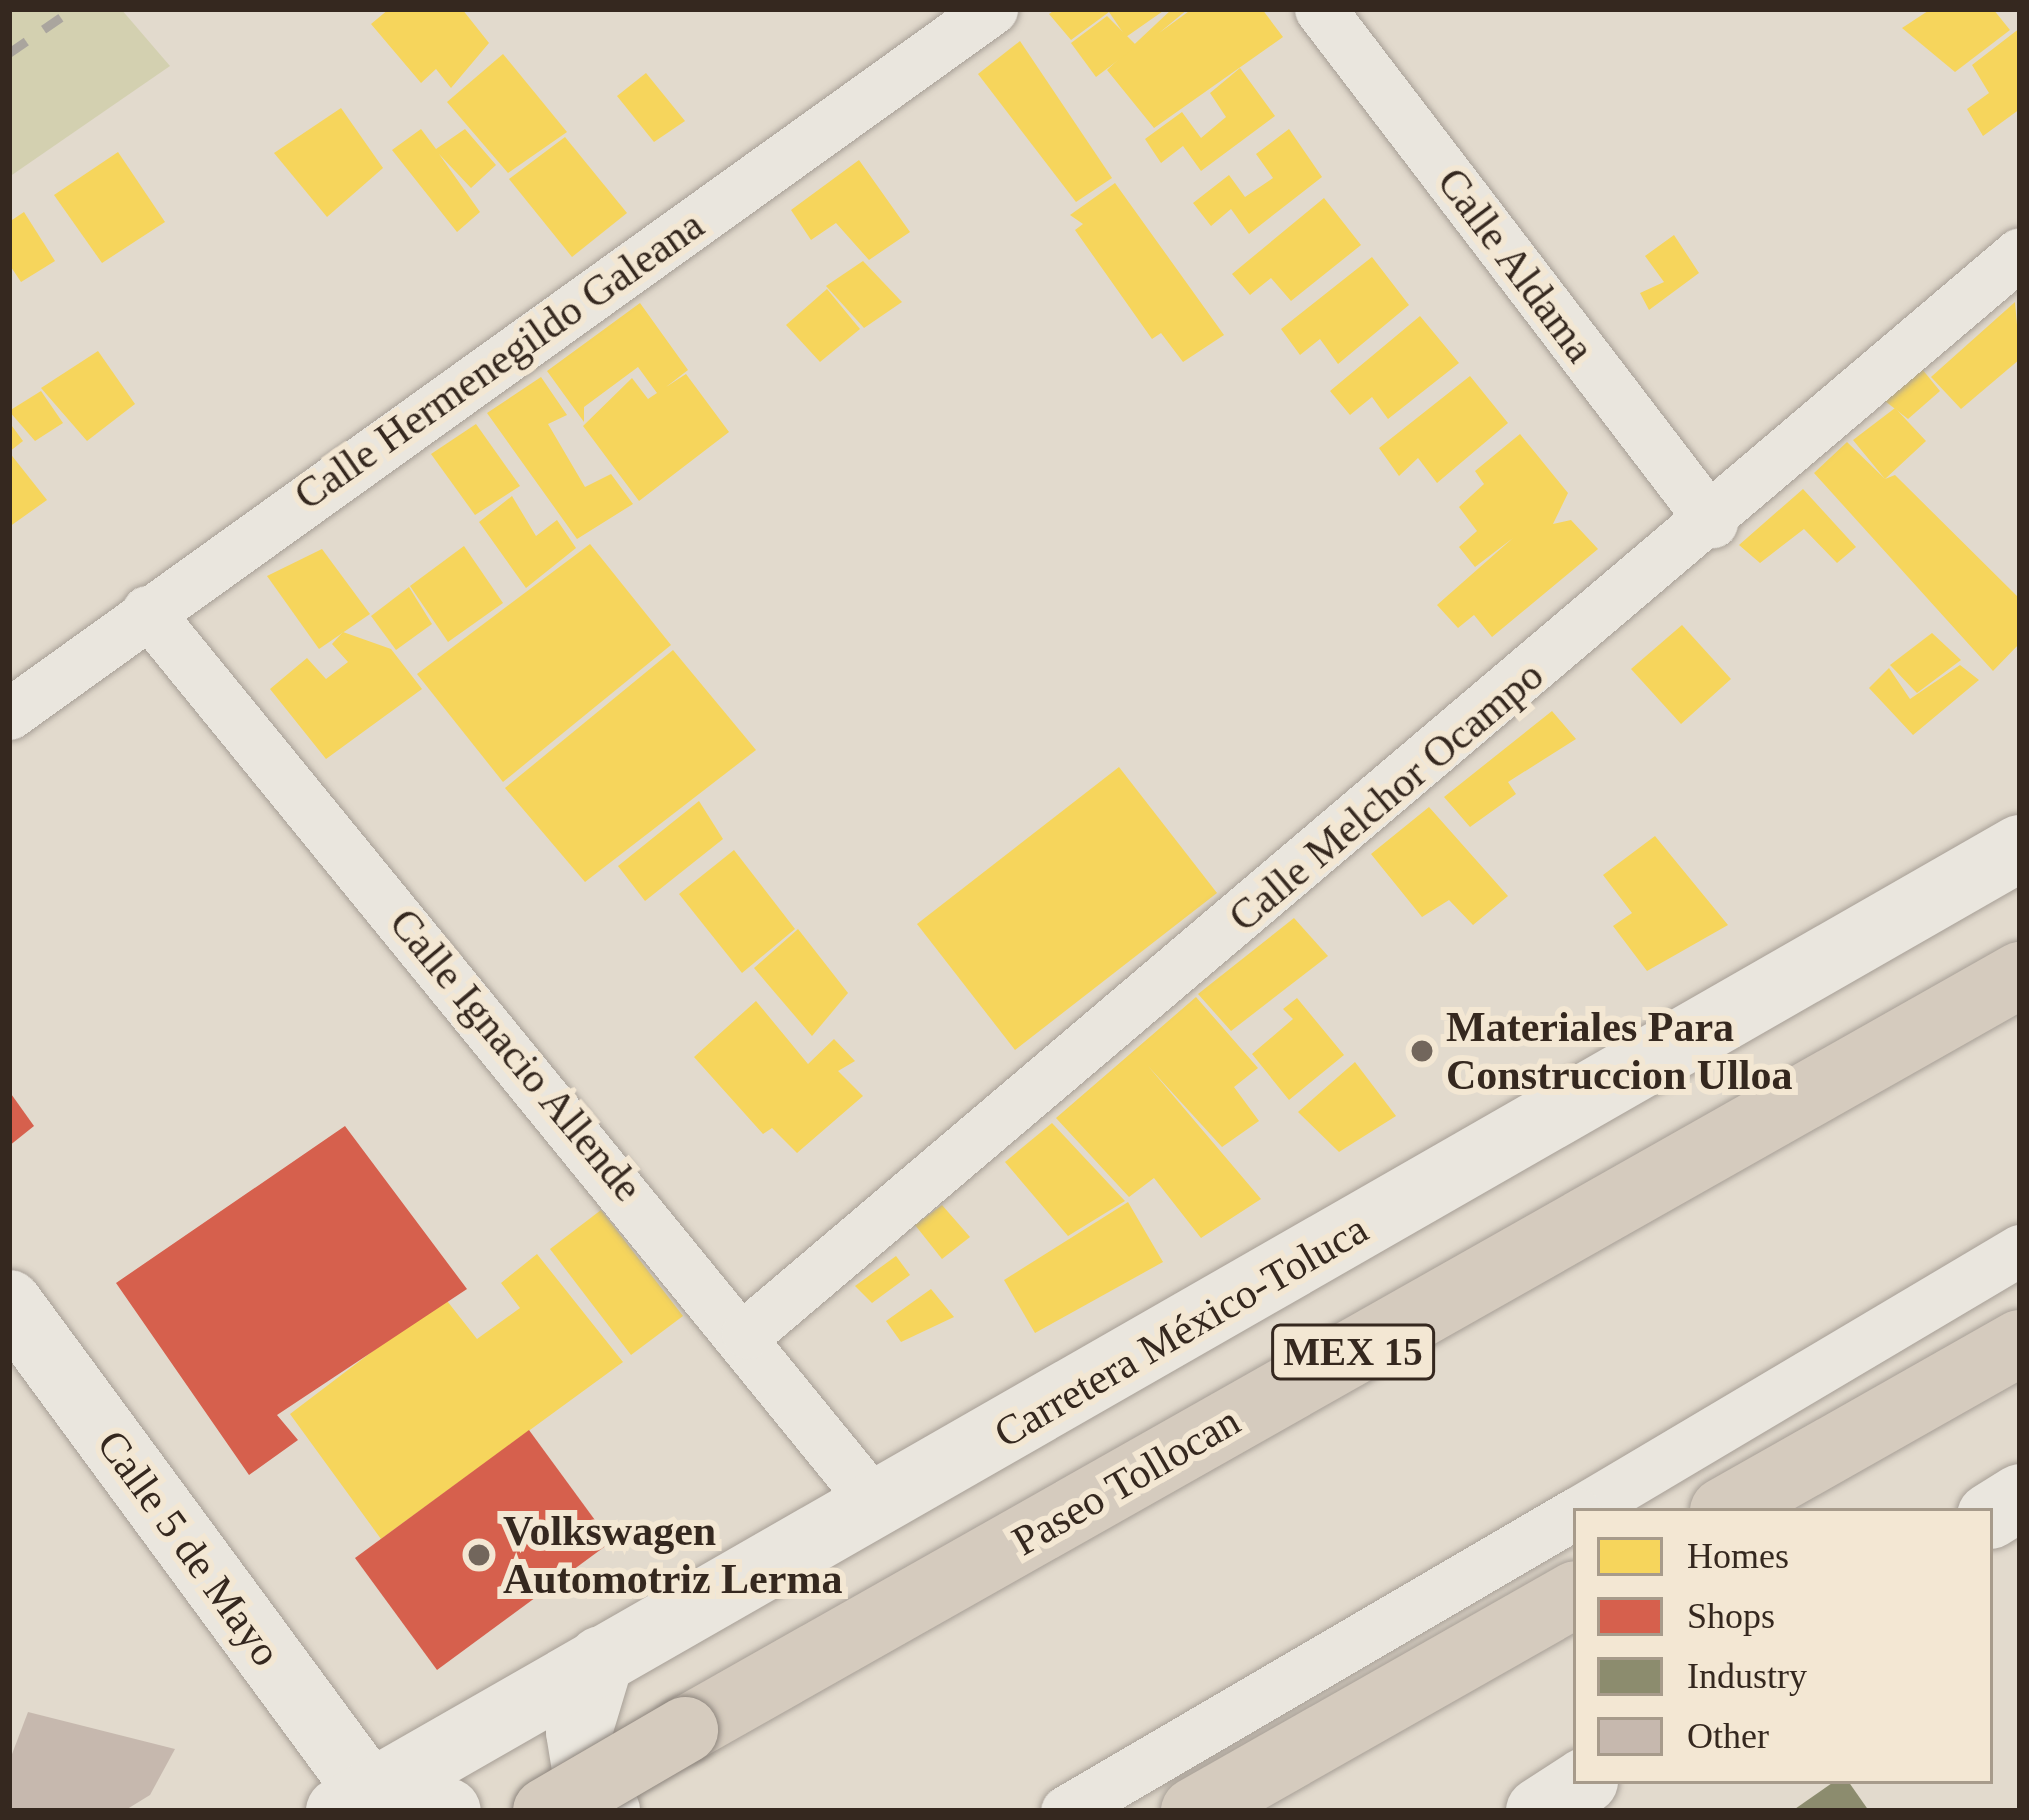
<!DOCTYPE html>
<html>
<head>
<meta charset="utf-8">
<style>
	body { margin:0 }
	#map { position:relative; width:2029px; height:1820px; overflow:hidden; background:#e2dacd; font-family:Georgia,serif }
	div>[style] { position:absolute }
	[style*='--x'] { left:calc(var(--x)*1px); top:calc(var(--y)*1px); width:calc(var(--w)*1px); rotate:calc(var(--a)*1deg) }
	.green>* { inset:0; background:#d3d0b0 }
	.homes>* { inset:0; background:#f6d55c }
	.shops>* { inset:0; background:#d6604d }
	.industry>* { inset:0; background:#8c8c6e }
	.building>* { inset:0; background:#c6b8ae }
	.roads { filter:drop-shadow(0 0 3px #a79f96) drop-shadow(0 0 3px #a79f96) }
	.street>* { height:51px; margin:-25.5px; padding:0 25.5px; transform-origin:25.5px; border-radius:25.5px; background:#eae6de }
	.secondary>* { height:66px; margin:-33px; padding:0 33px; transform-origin:33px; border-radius:33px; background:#eae6de }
	.highway>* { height:66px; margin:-33px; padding:0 33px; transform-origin:33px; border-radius:33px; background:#d5cbbe }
	.rail>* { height:9px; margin-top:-4.5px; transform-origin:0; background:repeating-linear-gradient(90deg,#aaa59e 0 21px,transparent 0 42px) }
	.bridges { filter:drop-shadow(0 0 3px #8d857d) drop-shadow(0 0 3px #8d857d) }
	.highway-bridge>* { height:66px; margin:-33px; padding:0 33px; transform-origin:33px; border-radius:33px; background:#d5cbbe }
	.dots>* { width:33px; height:33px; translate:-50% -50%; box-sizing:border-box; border:6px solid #f3e7d3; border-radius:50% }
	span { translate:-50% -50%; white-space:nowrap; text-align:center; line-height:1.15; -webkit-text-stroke:12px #f3e7d3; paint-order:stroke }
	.shield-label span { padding:3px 9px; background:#f3e7d3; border:3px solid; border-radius:9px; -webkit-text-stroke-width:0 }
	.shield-label { font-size:39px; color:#35281f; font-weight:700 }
	.street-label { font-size:42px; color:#35281f }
	.poi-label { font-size:42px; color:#35281f; font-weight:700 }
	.left { translate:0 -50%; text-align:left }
	.frame { position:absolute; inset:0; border:12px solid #35281f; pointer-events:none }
	.legend { position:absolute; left:1573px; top:1508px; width:420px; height:276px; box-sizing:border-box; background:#f3e7d3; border:3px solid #a79b8b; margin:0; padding:15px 21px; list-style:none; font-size:36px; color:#35281f }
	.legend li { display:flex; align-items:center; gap:24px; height:60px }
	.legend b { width:60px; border:3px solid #a79b8b }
</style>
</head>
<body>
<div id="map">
	<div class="green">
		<div style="clip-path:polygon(9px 9px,121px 9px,170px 66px,9px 177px)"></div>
	</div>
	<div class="homes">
		<div style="clip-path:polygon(389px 9px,462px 9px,489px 43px,451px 88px,436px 69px,421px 83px,371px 24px)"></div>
		<div style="clip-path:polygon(1056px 9px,1166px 9px,1126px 37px,1109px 12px,1071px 40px,1049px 14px)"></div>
		<div style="clip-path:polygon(1172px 9px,1188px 9px,1159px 33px,1192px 9px,1262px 9px,1283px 37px,1154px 128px,1107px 70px)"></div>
		<div style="clip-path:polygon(1931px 9px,1993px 9px,2010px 30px,1955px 72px,1902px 28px)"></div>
		<div style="clip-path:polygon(1107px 16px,1137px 46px,1096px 77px,1071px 43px)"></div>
		<div style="clip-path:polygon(2020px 28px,2020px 109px,1983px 136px,1967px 109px,1989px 93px,1972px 65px)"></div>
		<div style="clip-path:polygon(1020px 41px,1112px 178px,1076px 202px,978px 74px)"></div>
		<div style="clip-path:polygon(503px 54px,567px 132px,508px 173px,447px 102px)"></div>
		<div style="clip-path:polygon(1240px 68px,1275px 116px,1201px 171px,1183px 146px,1161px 163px,1145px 139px,1182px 112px,1201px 138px,1226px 117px,1210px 93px)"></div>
		<div style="clip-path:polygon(646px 73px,685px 121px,654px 142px,617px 96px)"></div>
		<div style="clip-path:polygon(341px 108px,383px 168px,327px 217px,274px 153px)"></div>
		<div style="clip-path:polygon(421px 129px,436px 149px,465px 129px,496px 165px,471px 188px,439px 154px,480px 212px,457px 232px,392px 150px)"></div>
		<div style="clip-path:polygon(1289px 129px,1322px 177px,1249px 234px,1231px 209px,1211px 226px,1193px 203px,1229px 175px,1245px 197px,1273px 178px,1256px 154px)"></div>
		<div style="clip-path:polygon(565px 137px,627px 213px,572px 257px,509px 179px)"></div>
		<div style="clip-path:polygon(118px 152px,165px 222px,102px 263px,54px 195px)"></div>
		<div style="clip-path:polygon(859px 160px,910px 232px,869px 260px,836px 223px,811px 240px,791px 210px)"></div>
		<div style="clip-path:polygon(1115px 183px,1224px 335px,1183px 362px,1161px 333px,1152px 339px,1075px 230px,1083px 224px,1070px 215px)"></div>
		<div style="clip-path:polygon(1324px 198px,1361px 245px,1291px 301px,1271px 278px,1250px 295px,1232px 274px)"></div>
		<div style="clip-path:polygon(24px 212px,55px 261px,21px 282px,9px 264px,9px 222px)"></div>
		<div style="clip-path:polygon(1674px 235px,1699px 273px,1649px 310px,1640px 293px,1664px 282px,1645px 256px)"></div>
		<div style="clip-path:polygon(1372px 257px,1409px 305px,1338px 364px,1320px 339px,1300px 355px,1281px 329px)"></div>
		<div style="clip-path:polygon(863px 261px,902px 302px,864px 328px,826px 286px)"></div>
		<div style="clip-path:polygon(827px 289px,860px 329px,820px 362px,786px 325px)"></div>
		<div style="clip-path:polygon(2015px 302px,2020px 359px,1961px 409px,1931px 377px)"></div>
		<div style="clip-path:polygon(640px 303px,688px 370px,666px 387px,686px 374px,729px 432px,639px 501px,583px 426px,632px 378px,648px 399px,657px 393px,638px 367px,584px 407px,584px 422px,547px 371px)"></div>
		<div style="clip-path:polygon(1420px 316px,1459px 363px,1388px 419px,1372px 397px,1350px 415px,1330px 391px)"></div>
		<div style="clip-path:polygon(98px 351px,135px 404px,87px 441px,41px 388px)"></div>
		<div style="clip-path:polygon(1922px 369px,1940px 391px,1908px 419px,1885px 401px)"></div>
		<div style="clip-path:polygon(1470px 376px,1508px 423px,1437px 483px,1418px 458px,1399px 476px,1379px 448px)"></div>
		<div style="clip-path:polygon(541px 377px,567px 415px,548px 424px,585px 487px,611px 474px,633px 504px,577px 539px,487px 413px)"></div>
		<div style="clip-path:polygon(41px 391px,63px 423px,35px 441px,9px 411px)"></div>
		<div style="clip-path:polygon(1895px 408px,1926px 441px,1885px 479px,1895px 475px,2020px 599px,2020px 643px,1993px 671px,1814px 473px,1847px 442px,1885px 479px,1853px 440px)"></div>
		<div style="clip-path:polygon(9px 422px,23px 441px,9px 452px)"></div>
		<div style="clip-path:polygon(476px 424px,520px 486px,475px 515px,431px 454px)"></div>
		<div style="clip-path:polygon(1520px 434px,1568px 493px,1553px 524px,1571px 520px,1598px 549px,1492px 637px,1474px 615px,1458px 628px,1437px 605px,1513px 538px,1475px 567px,1459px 547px,1477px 531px,1459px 507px,1484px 484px,1475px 471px)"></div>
		<div style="clip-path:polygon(9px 452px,47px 500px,9px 527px)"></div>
		<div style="clip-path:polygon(1803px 489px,1856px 547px,1837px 563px,1804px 529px,1760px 563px,1739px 545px)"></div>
		<div style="clip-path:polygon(512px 496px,536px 536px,557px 520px,576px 548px,526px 588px,479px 522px)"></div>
		<div style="clip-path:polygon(590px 544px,671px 645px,503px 782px,417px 674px)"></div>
		<div style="clip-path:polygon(464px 546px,503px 603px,448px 642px,410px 586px)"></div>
		<div style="clip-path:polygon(322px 549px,370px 614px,319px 649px,267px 576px)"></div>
		<div style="clip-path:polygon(409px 587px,432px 624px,396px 650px,371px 616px)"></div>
		<div style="clip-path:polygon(1682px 625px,1731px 679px,1681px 724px,1631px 669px)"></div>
		<div style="clip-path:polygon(343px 632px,391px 649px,422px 689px,326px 759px,270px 689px,307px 658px,326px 679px,348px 662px,332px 644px)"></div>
		<div style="clip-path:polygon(1932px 633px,1961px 660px,1917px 693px,1890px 665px)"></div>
		<div style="clip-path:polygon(673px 650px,756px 750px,585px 882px,505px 788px)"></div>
		<div style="clip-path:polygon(1960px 665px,1979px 680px,1913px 735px,1869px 688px,1889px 668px,1910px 699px)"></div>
		<div style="clip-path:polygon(1552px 711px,1576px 739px,1508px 782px,1516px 794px,1470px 827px,1444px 797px)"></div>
		<div style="clip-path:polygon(1119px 767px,1217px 893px,1015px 1050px,917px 924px)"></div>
		<div style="clip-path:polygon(699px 801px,723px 839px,645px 901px,618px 866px)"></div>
		<div style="clip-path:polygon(1429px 807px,1508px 896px,1473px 925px,1449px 900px,1422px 917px,1371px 854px)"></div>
		<div style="clip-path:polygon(1655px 836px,1728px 925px,1647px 971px,1613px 926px,1632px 913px,1603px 875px)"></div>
		<div style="clip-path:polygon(734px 850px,795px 929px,742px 973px,679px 894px)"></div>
		<div style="clip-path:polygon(1294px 918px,1328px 956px,1231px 1031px,1198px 994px)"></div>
		<div style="clip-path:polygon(798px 929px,848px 993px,812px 1036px,754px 968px)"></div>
		<div style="clip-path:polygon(1196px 997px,1258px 1068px,1234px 1087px,1259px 1121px,1222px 1147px,1148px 1066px,1261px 1199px,1201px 1238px,1154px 1178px,1129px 1197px,1056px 1118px)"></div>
		<div style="clip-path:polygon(1297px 998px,1344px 1055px,1289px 1100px,1252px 1054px,1293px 1019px,1283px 1009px)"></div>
		<div style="clip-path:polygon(756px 1001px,808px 1064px,834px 1039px,855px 1061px,838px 1071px,863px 1096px,797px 1153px,772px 1128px,763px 1134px,694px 1057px)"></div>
		<div style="clip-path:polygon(1355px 1062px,1396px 1116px,1339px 1152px,1298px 1112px)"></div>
		<div style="clip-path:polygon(1052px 1123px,1125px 1201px,1068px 1236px,1005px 1162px)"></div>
		<div style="clip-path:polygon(1128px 1202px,1163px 1262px,1035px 1333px,1004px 1280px)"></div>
		<div style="clip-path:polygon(942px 1205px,970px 1237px,942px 1259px,915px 1225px)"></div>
		<div style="clip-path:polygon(601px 1210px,683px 1316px,631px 1355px,550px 1249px)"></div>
		<div style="clip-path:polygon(537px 1254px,623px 1362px,381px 1539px,290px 1414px,444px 1297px,477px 1339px,520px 1308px,501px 1283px)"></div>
		<div style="clip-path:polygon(896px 1256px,910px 1275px,872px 1303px,855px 1286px)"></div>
		<div style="clip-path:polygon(931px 1289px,954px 1317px,901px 1342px,886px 1321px)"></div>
	</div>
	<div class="shops">
		<div style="clip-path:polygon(9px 1091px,34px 1126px,9px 1146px)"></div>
		<div style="clip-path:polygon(345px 1126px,467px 1289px,277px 1415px,298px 1440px,249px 1475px,116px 1283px)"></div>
		<div style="clip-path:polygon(529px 1430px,611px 1542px,437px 1670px,355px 1558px)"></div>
	</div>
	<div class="industry">
		<div style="clip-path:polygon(1835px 1781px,1848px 1781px,1869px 1811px,1792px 1811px)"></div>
	</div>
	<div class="building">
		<div style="clip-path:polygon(28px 1712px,175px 1749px,150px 1795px,124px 1811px,9px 1811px,9px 1762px)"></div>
	</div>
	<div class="roads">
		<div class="street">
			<div style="--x:1320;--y:9;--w:646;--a:52.62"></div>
			<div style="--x:147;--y:611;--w:1155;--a:50.8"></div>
			<div style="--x:9;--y:714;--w:1210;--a:-35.65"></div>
			<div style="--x:747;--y:1333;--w:1669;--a:-40.31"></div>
			<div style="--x:1580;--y:1511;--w:512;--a:-30.68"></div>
			<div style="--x:1066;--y:1811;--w:591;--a:-30.3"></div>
		</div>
		<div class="secondary">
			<div style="--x:9;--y:1303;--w:631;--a:53.64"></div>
			<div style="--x:1990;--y:1516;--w:36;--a:-32"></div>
			<div style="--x:601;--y:1659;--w:76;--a:106.8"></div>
			<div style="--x:579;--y:1732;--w:50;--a:80.7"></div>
			<div style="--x:587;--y:1781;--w:36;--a:56"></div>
			<div style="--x:371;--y:1792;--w:79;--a:13.9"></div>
			<div style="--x:339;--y:1811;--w:1937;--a:-29.81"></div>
			<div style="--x:1539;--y:1811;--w:55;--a:-33.1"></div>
		</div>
		<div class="highway">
			<div style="--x:1723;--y:1511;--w:341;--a:-29.5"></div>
			<div style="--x:685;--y:1730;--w:1534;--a:-29.49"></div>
			<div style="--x:1194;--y:1811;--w:439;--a:-29.6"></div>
		</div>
	</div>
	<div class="rail">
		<div style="--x:9;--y:53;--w:78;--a:-34.5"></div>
	</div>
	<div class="bridges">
		<div class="highway-bridge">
			<div style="--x:546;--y:1811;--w:161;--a:-30.2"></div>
		</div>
	</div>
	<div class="dots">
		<div style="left:1422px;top:1051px;background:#72665c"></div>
		<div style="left:479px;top:1555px;background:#72665c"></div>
	</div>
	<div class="shield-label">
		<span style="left:1353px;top:1352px">MEX 15</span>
	</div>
	<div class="street-label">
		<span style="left:1516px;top:265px;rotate:53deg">Calle Aldama</span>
		<span style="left:499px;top:360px;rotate:-35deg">Calle Hermenegildo Galeana</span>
		<span style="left:1386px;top:796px;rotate:-40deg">Calle Melchor Ocampo</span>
		<span style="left:516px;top:1055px;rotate:50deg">Calle Ignacio Allende</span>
		<span style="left:1181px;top:1331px;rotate:-30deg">Carretera México-Toluca</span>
		<span style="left:1126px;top:1481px;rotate:-30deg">Paseo Tollocan</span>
		<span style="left:189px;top:1548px;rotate:54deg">Calle 5 de Mayo</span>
	</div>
	<div class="poi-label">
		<span class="left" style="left:1446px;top:1051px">Materiales Para<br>Construccion Ulloa</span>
		<span class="left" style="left:503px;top:1555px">Volkswagen<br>Automotriz Lerma</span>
	</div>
	<div class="frame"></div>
	<ul class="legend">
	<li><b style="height:33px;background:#f6d55c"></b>Homes</li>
	<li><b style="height:33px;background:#d6604d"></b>Shops</li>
	<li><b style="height:33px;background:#8c8c6e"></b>Industry</li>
	<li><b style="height:33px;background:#c6b8ae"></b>Other</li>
	</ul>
</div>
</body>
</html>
